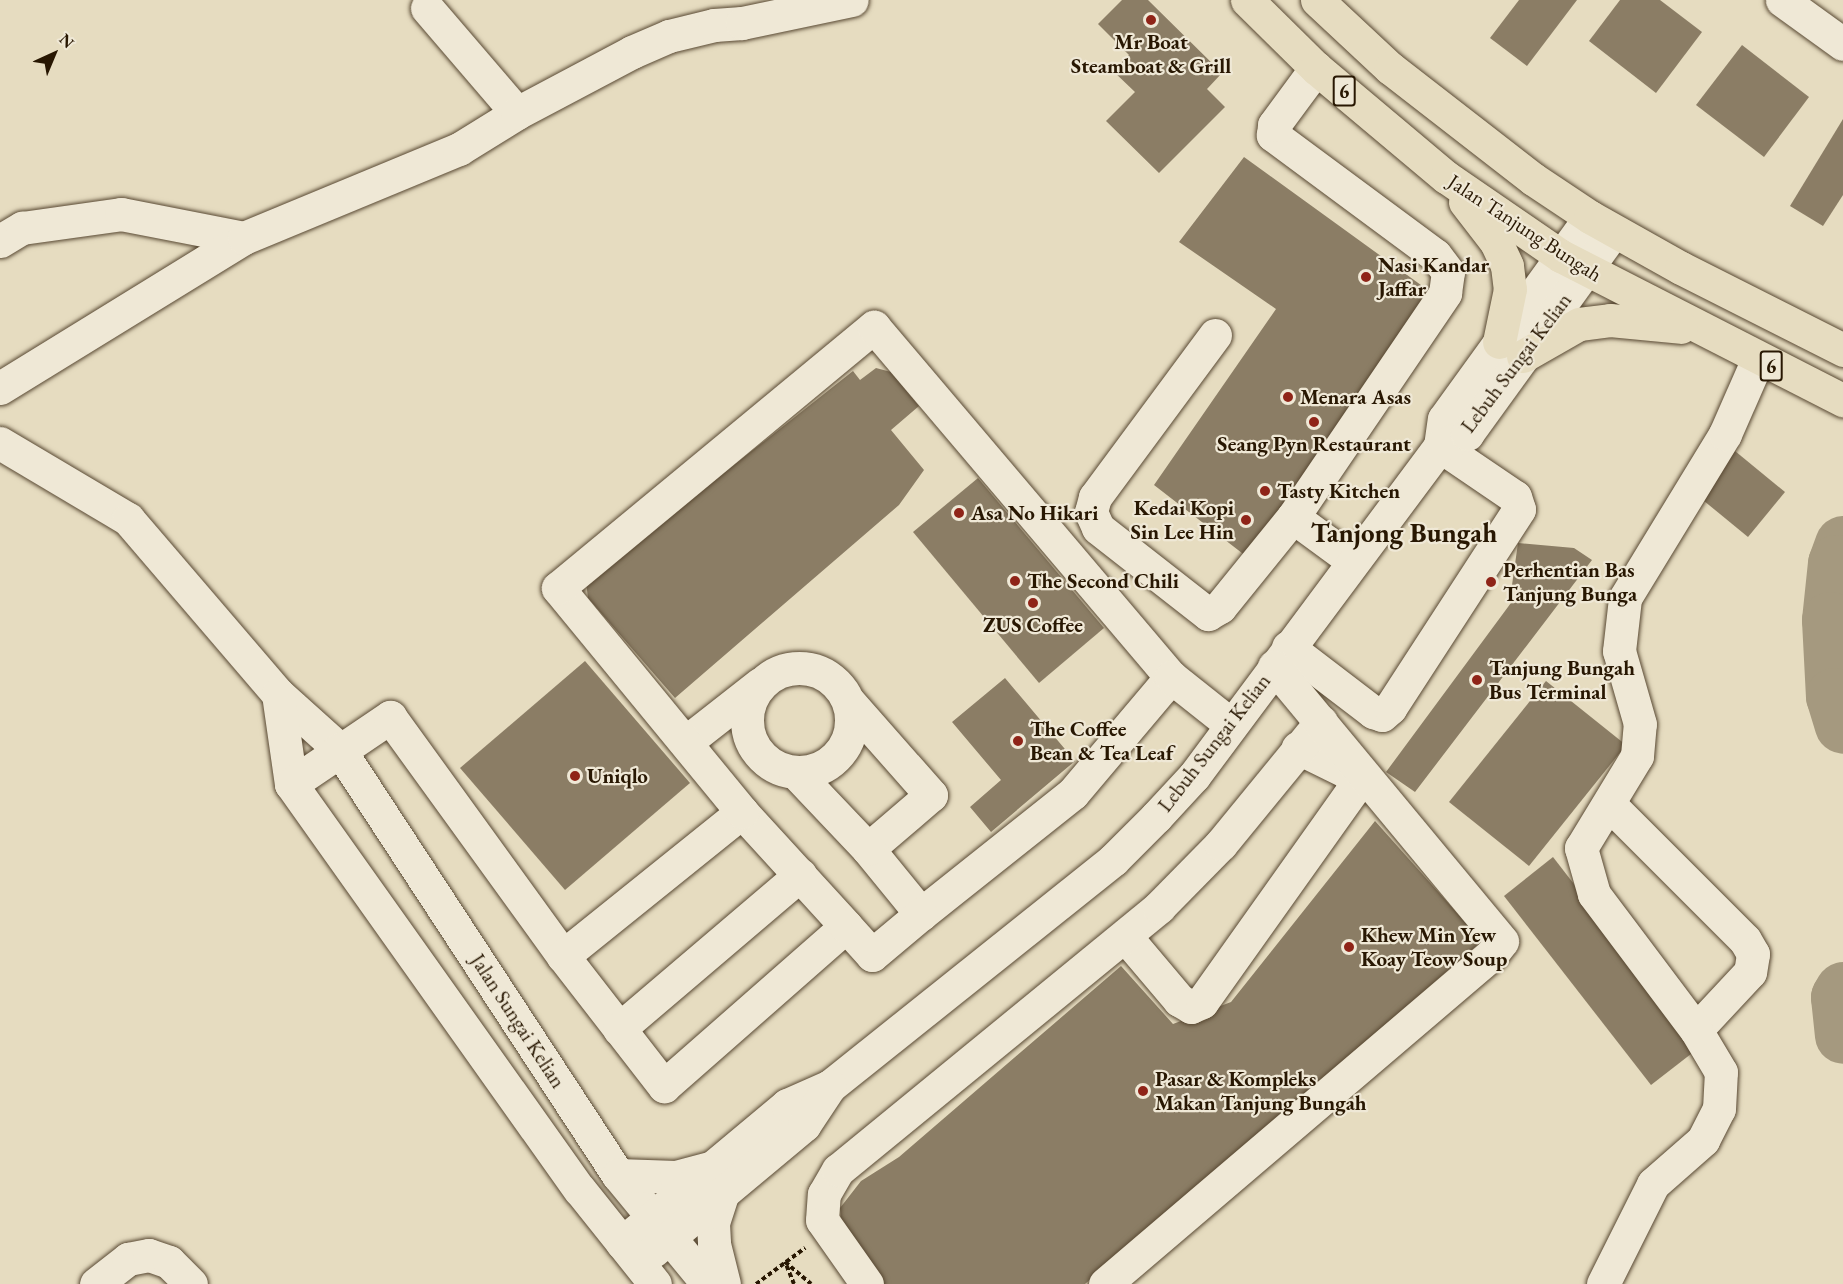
<!DOCTYPE html>
<html>
<head>
<meta charset="utf-8">
<style>
	body { margin:0 }
	#map { position:relative; width:1843px; height:1284px; overflow:hidden; background:#e6dcc0; font-family:"EB Garamond",serif }
	div>[style] { position:absolute }
	[style*='--x'] { left:calc(var(--x)*1px); top:calc(var(--y)*1px); width:calc(var(--w)*1px); rotate:calc(var(--a)*1deg) }
	.river>* { height:57px; margin:-28.5px; padding:0 28.5px; transform-origin:28.5px; border-radius:28.5px; background:#a5997f }
	.building>* { inset:0; background:#8b7d65 }
	.path>* { height:4px; margin-top:-2px; transform-origin:0; background:repeating-linear-gradient(90deg,#281702 0 4.5px,transparent 0 7.5px) }
	.roads { filter:drop-shadow(0 0 2px #584832) drop-shadow(0 0 2px #584832) }
	.minor>* { height:33px; margin:-16.5px; padding:0 16.5px; transform-origin:16.5px; border-radius:16.5px; background:#efe8d6 }
	.minor>.ring { margin:-16.5px; padding:0; box-sizing:content-box; background:none; border:33px solid #efe8d6; border-radius:50% }
	.major>* { height:33px; margin:-16.5px; padding:0 16.5px; transform-origin:16.5px; border-radius:16.5px; background:#e6dcc0 }
	.dots>* { width:16px; height:16px; translate:-50% -50%; box-sizing:border-box; border:3px solid #efe8d6; border-radius:50% }
	span { translate:-50% -50%; white-space:nowrap; text-align:center; line-height:1.15; -webkit-text-stroke:4.5px #efe8d6; paint-order:stroke }
	.shield-label span { padding:2px 4px; background:#efe8d6; border:2px solid; border-radius:4px; -webkit-text-stroke-width:0 }
	.shield-label { font-size:20px; color:#281702; font-weight:700 }
	.poi-label { font-size:21px; color:#281702; font-weight:700 }
	.left { translate:0 -50%; text-align:left }
	.right { translate:-100% -50%; text-align:right }
	.street-label { font-size:21px; color:#281702 }
	.district-label { font-size:27px; color:#281702; font-weight:700 }
	.north { position:absolute; left:24px; top:24px; width:60px; height:60px; -webkit-text-stroke:4px #efe8d6; paint-order:stroke; rotate:44deg; font-size:16px; font-weight:700; line-height:24px; text-align:center; color:#281702 }
	.north::after { content:''; display:block; margin:auto; width:21px; height:27px; background:#281702; clip-path:polygon(50% 0,100% 100%,50% 72%,0 100%) }
</style>
</head>
<body>
<div id="map">
	<div class="river">
		<div style="--x:1843;--y:544;--w:20;--a:110"></div>
		<div style="--x:1836;--y:563;--w:57;--a:96"></div>
		<div style="--x:1830;--y:620;--w:76;--a:87"></div>
		<div style="--x:1834;--y:696;--w:30;--a:73"></div>
		<div style="--x:1843;--y:990;--w:8;--a:120"></div>
		<div style="--x:1839;--y:997;--w:38;--a:84"></div>
	</div>
	<div class="building">
		<div style="clip-path:polygon(1122px 0,1148px 0,1222px 73px,1207px 89px,1225px 107px,1159px 173px,1106px 121px,1135px 92px,1113px 71px,1129px 55px,1098px 24px)"></div>
		<div style="clip-path:polygon(1519px 0,1577px 0,1527px 66px,1490px 38px)"></div>
		<div style="clip-path:polygon(1620px 0,1660px 0,1702px 32px,1656px 93px,1589px 41px)"></div>
		<div style="clip-path:polygon(1742px 45px,1809px 97px,1764px 157px,1696px 105px)"></div>
		<div style="clip-path:polygon(1843px 119px,1843px 195px,1823px 226px,1790px 206px)"></div>
		<div style="clip-path:polygon(1244px 157px,1432px 293px,1251px 560px,1154px 485px,1276px 309px,1179px 242px)"></div>
		<div style="clip-path:polygon(876px 368px,891px 372px,919px 406px,891px 430px,924px 470px,899px 505px,675px 698px,588px 598px,586px 582px,853px 371px,860px 380px)"></div>
		<div style="clip-path:polygon(1735px 451px,1785px 492px,1748px 537px,1698px 496px)"></div>
		<div style="clip-path:polygon(978px 478px,1104px 628px,1039px 683px,913px 532px)"></div>
		<div style="clip-path:polygon(1518px 543px,1574px 548px,1592px 560px,1415px 792px,1386px 772px,1522px 588px,1512px 585px)"></div>
		<div style="clip-path:polygon(585px 661px,690px 783px,565px 890px,460px 768px)"></div>
		<div style="clip-path:polygon(1005px 678px,1075px 761px,991px 832px,970px 807px,1001px 780px,952px 722px)"></div>
		<div style="clip-path:polygon(1546px 681px,1626px 745px,1529px 866px,1449px 802px)"></div>
		<div style="clip-path:polygon(1375px 821px,1482px 941px,1085px 1284px,872px 1284px,844px 1245px,840px 1208px,861px 1181px,899px 1157px,1121px 966px,1173px 1024px,1231px 1002px)"></div>
		<div style="clip-path:polygon(1553px 857px,1700px 1047px,1651px 1085px,1504px 896px)"></div>
	</div>
	<div class="path">
		<div style="--x:756;--y:1284;--w:61;--a:-36.3"></div>
		<div style="--x:794;--y:1284;--w:24;--a:-112"></div>
		<div style="--x:785;--y:1262;--w:34;--a:40"></div>
	</div>
	<div class="roads">
		<div class="minor">
			<div style="--x:1782;--y:0;--w:75;--a:35.8"></div>
			<div style="--x:427;--y:8;--w:138;--a:49.4"></div>
			<div style="--x:0;--y:241;--w:26;--a:-31"></div>
			<div style="--x:22;--y:228;--w:100;--a:-8"></div>
			<div style="--x:121;--y:214;--w:125;--a:11"></div>
			<div style="--x:1215;--y:335;--w:202;--a:126.5"></div>
			<div style="--x:1095;--y:497;--w:16;--a:105"></div>
			<div style="--x:1091;--y:512;--w:17;--a:66"></div>
			<div style="--x:1098;--y:528;--w:140;--a:38"></div>
			<div style="--x:1208;--y:614;--w:14;--a:-30"></div>
			<div style="--x:1220;--y:607;--w:116;--a:-51"></div>
			<div style="--x:1293;--y:517;--w:74;--a:36.3"></div>
			<div style="--x:0;--y:388;--w:286;--a:-31.6"></div>
			<div style="--x:244;--y:238;--w:233;--a:-22.5"></div>
			<div style="--x:459;--y:149;--w:68;--a:-31.8"></div>
			<div style="--x:517;--y:113;--w:130;--a:-27.9"></div>
			<div style="--x:632;--y:52;--w:40;--a:-23.4"></div>
			<div style="--x:669;--y:36;--w:46;--a:-13.7"></div>
			<div style="--x:714;--y:25;--w:28;--a:-4"></div>
			<div style="--x:742;--y:23;--w:112;--a:-11.8"></div>
			<div style="--x:0;--y:443;--w:149;--a:30.7"></div>
			<div style="--x:128;--y:519;--w:230;--a:49.4"></div>
			<div style="--x:278;--y:694;--w:82;--a:42"></div>
			<div style="--x:339;--y:749;--w:509;--a:56.78"></div>
			<div style="--x:618;--y:1175;--w:141;--a:50.5"></div>
			<div style="--x:1440;--y:446;--w:27;--a:-82"></div>
			<div style="--x:1444;--y:419;--w:249;--a:-54.1"></div>
			<div style="--x:1293;--y:517;--w:271;--a:-55.8"></div>
			<div style="--x:1445;--y:293;--w:21;--a:-82"></div>
			<div style="--x:1448;--y:272;--w:21;--a:-127"></div>
			<div style="--x:1435;--y:255;--w:202;--a:-143.5"></div>
			<div style="--x:1273;--y:135;--w:10;--a:-84"></div>
			<div style="--x:1274;--y:125;--w:71;--a:-53.6"></div>
			<div style="--x:1288;--y:647;--w:107;--a:37.4"></div>
			<div style="--x:1373;--y:712;--w:9;--a:18"></div>
			<div style="--x:1382;--y:715;--w:11;--a:-41"></div>
			<div style="--x:1390;--y:708;--w:237;--a:-57"></div>
			<div style="--x:1519;--y:509;--w:13;--a:-108"></div>
			<div style="--x:1515;--y:497;--w:91;--a:-145.8"></div>
			<div class="ring" style="left:747px;top:668px;width:71px;height:71px"></div>
			<div style="--x:278;--y:694;--w:91;--a:81.8"></div>
			<div style="--x:291;--y:784;--w:498;--a:54.6"></div>
			<div style="--x:580;--y:1190;--w:120;--a:51.4"></div>
			<div style="--x:849;--y:702;--w:124;--a:48.6"></div>
			<div style="--x:931;--y:795;--w:83;--a:139.4"></div>
			<div style="--x:868;--y:849;--w:84;--a:50.8"></div>
			<div style="--x:921;--y:914;--w:194;--a:-38.5"></div>
			<div style="--x:1073;--y:793;--w:152;--a:-49.8"></div>
			<div style="--x:686;--y:742;--w:94;--a:-38.1"></div>
			<div style="--x:795;--y:772;--w:106;--a:46.5"></div>
			<div style="--x:291;--y:784;--w:120;--a:-34.1"></div>
			<div style="--x:390;--y:717;--w:295;--a:54.1"></div>
			<div style="--x:563;--y:956;--w:165;--a:52.2"></div>
			<div style="--x:664;--y:1086;--w:242;--a:-41.3"></div>
			<div style="--x:846;--y:926;--w:154;--a:-132.4"></div>
			<div style="--x:742;--y:812;--w:230;--a:141.2"></div>
			<div style="--x:1609;--y:804;--w:192;--a:45"></div>
			<div style="--x:1745;--y:940;--w:16;--a:60"></div>
			<div style="--x:1753;--y:954;--w:18;--a:99"></div>
			<div style="--x:1750;--y:972;--w:79;--a:133"></div>
			<div style="--x:742;--y:812;--w:290;--a:-129.4"></div>
			<div style="--x:558;--y:588;--w:410;--a:-39.6"></div>
			<div style="--x:874;--y:327;--w:459;--a:49.7"></div>
			<div style="--x:1171;--y:677;--w:75;--a:38.5"></div>
			<div style="--x:846;--y:926;--w:39;--a:48"></div>
			<div style="--x:872;--y:955;--w:64;--a:-39.9"></div>
			<div style="--x:1125;--y:936;--w:84;--a:49.8"></div>
			<div style="--x:1179;--y:1000;--w:14;--a:30"></div>
			<div style="--x:1191;--y:1007;--w:12;--a:-24"></div>
			<div style="--x:1202;--y:1002;--w:266;--a:-54.6"></div>
			<div style="--x:1356;--y:785;--w:16;--a:-125"></div>
			<div style="--x:1347;--y:772;--w:55;--a:-153.9"></div>
			<div style="--x:619;--y:1029;--w:238;--a:-40.4"></div>
			<div style="--x:618;--y:1175;--w:58;--a:2"></div>
			<div style="--x:676;--y:1177;--w:35;--a:-15"></div>
			<div style="--x:723;--y:1192;--w:33;--a:108"></div>
			<div style="--x:713;--y:1223;--w:21;--a:87"></div>
			<div style="--x:714;--y:1244;--w:41;--a:76"></div>
			<div style="--x:622;--y:1243;--w:215;--a:-39.9"></div>
			<div style="--x:787;--y:1105;--w:47;--a:-23.8"></div>
			<div style="--x:830;--y:1086;--w:362;--a:-38.6"></div>
			<div style="--x:1113;--y:860;--w:61;--a:-45"></div>
			<div style="--x:1156;--y:817;--w:56;--a:-47.2"></div>
			<div style="--x:1194;--y:776;--w:412;--a:-53.3"></div>
			<div style="--x:1440;--y:446;--w:30;--a:-24"></div>
			<div style="--x:1467;--y:434;--w:249;--a:-54.1"></div>
			<div style="--x:653;--y:1251;--w:197;--a:-39.8"></div>
			<div style="--x:804;--y:1125;--w:47;--a:-56.3"></div>
			<div style="--x:96;--y:1284;--w:41;--a:-38"></div>
			<div style="--x:128;--y:1259;--w:21;--a:-11"></div>
			<div style="--x:149;--y:1255;--w:21;--a:19"></div>
			<div style="--x:169;--y:1262;--w:31;--a:45"></div>
			<div style="--x:867;--y:1284;--w:78;--a:-125.1"></div>
			<div style="--x:822;--y:1220;--w:26;--a:-86"></div>
			<div style="--x:824;--y:1194;--w:28;--a:-60"></div>
			<div style="--x:838;--y:1170;--w:415;--a:-39.3"></div>
			<div style="--x:1159;--y:907;--w:88;--a:-45.5"></div>
			<div style="--x:1221;--y:844;--w:158;--a:-50.7"></div>
			<div style="--x:1105;--y:1284;--w:509;--a:-40.45"></div>
			<div style="--x:1492;--y:954;--w:16;--a:-52"></div>
			<div style="--x:1502;--y:941;--w:357;--a:-129.7"></div>
			<div style="--x:1603;--y:1284;--w:112;--a:-63.4"></div>
			<div style="--x:1653;--y:1184;--w:67;--a:-41.3"></div>
			<div style="--x:1703;--y:1140;--w:35;--a:-63"></div>
			<div style="--x:1719;--y:1109;--w:37;--a:-87"></div>
			<div style="--x:1721;--y:1072;--w:49;--a:-120.8"></div>
			<div style="--x:1696;--y:1030;--w:170;--a:-126.9"></div>
			<div style="--x:1594;--y:894;--w:48;--a:-105.8"></div>
			<div style="--x:1581;--y:848;--w:108;--a:-58.7"></div>
			<div style="--x:1637;--y:756;--w:32;--a:-85"></div>
			<div style="--x:1640;--y:724;--w:76;--a:-106"></div>
			<div style="--x:1619;--y:651;--w:53;--a:-83.5"></div>
			<div style="--x:1625;--y:598;--w:192;--a:-58.6"></div>
			<div style="--x:1725;--y:434;--w:82;--a:-66.3"></div>
		</div>
		<div class="major">
			<div style="--x:1247;--y:0;--w:97;--a:44.6"></div>
			<div style="--x:1316;--y:68;--w:170;--a:40"></div>
			<div style="--x:1446;--y:177;--w:140;--a:34.5"></div>
			<div style="--x:1561;--y:256;--w:317;--a:27.1"></div>
			<div style="--x:1317;--y:0;--w:100;--a:43"></div>
			<div style="--x:1390;--y:68;--w:181;--a:37.8"></div>
			<div style="--x:1533;--y:179;--w:69;--a:33.7"></div>
			<div style="--x:1590;--y:217;--w:104;--a:29.3"></div>
			<div style="--x:1681;--y:268;--w:182;--a:26.8"></div>
			<div style="--x:1465;--y:202;--w:51;--a:52.2"></div>
			<div style="--x:1496;--y:242;--w:26;--a:65"></div>
			<div style="--x:1507;--y:266;--w:23;--a:83"></div>
			<div style="--x:1510;--y:289;--w:54;--a:101.7"></div>
			<div style="--x:1523;--y:356;--w:64;--a:-29.7"></div>
			<div style="--x:1579;--y:324;--w:31;--a:-7"></div>
			<div style="--x:1610;--y:320;--w:71;--a:5.6"></div>
		</div>
	</div>
	<div class="dots">
		<div style="left:1151px;top:20px;background:#8f2418"></div>
		<div style="left:1366px;top:277px;background:#8f2418"></div>
		<div style="left:1288px;top:397px;background:#8f2418"></div>
		<div style="left:1314px;top:422px;background:#8f2418"></div>
		<div style="left:1265px;top:491px;background:#8f2418"></div>
		<div style="left:959px;top:513px;background:#8f2418"></div>
		<div style="left:1246px;top:520px;background:#8f2418"></div>
		<div style="left:1015px;top:581px;background:#8f2418"></div>
		<div style="left:1491px;top:582px;background:#8f2418"></div>
		<div style="left:1033px;top:603px;background:#8f2418"></div>
		<div style="left:1477px;top:680px;background:#8f2418"></div>
		<div style="left:1018px;top:741px;background:#8f2418"></div>
		<div style="left:575px;top:776px;background:#8f2418"></div>
		<div style="left:1349px;top:947px;background:#8f2418"></div>
		<div style="left:1143px;top:1091px;background:#8f2418"></div>
	</div>
	<div class="shield-label">
		<span style="left:1344px;top:91px">6</span>
		<span style="left:1771px;top:366px">6</span>
	</div>
	<div class="poi-label">
		<span style="left:1151px;top:54px">Mr Boat<br>Steamboat &amp; Grill</span>
		<span class="left" style="left:1378px;top:277px">Nasi Kandar<br>Jaffar</span>
		<span class="left" style="left:1300px;top:397px">Menara Asas</span>
		<span style="left:1314px;top:444px">Seang Pyn Restaurant</span>
		<span class="left" style="left:1277px;top:491px">Tasty Kitchen</span>
		<span class="right" style="left:1234px;top:520px">Kedai Kopi<br>Sin Lee Hin</span>
		<span class="left" style="left:971px;top:513px">Asa No Hikari</span>
		<span class="left" style="left:1503px;top:582px">Perhentian Bas<br>Tanjung Bunga</span>
		<span class="left" style="left:1027px;top:581px">The Second Chili</span>
		<span style="left:1033px;top:625px">ZUS Coffee</span>
		<span class="left" style="left:1489px;top:680px">Tanjung Bungah<br>Bus Terminal</span>
		<span class="left" style="left:1030px;top:741px">The Coffee<br>Bean &amp; Tea Leaf</span>
		<span class="left" style="left:587px;top:776px">Uniqlo</span>
		<span class="left" style="left:1361px;top:947px">Khew Min Yew<br>Koay Teow Soup</span>
		<span class="left" style="left:1155px;top:1091px">Pasar &amp; Kompleks<br>Makan Tanjung Bungah</span>
	</div>
	<div class="street-label">
		<span style="left:1525px;top:228px;rotate:33deg">Jalan Tanjung Bungah</span>
		<span style="left:1516px;top:363px;rotate:-53deg">Lebuh Sungai Kelian</span>
		<span style="left:1214px;top:743px;rotate:-52deg">Lebuh Sungai Kelian</span>
		<span style="left:518px;top:1021px;rotate:57deg">Jalan Sungai Kelian</span>
	</div>
	<div class="district-label">
		<span style="left:1404px;top:533px">Tanjong Bungah</span>
	</div>
	<div class="north">N</div>
</div>
</body>
</html>
